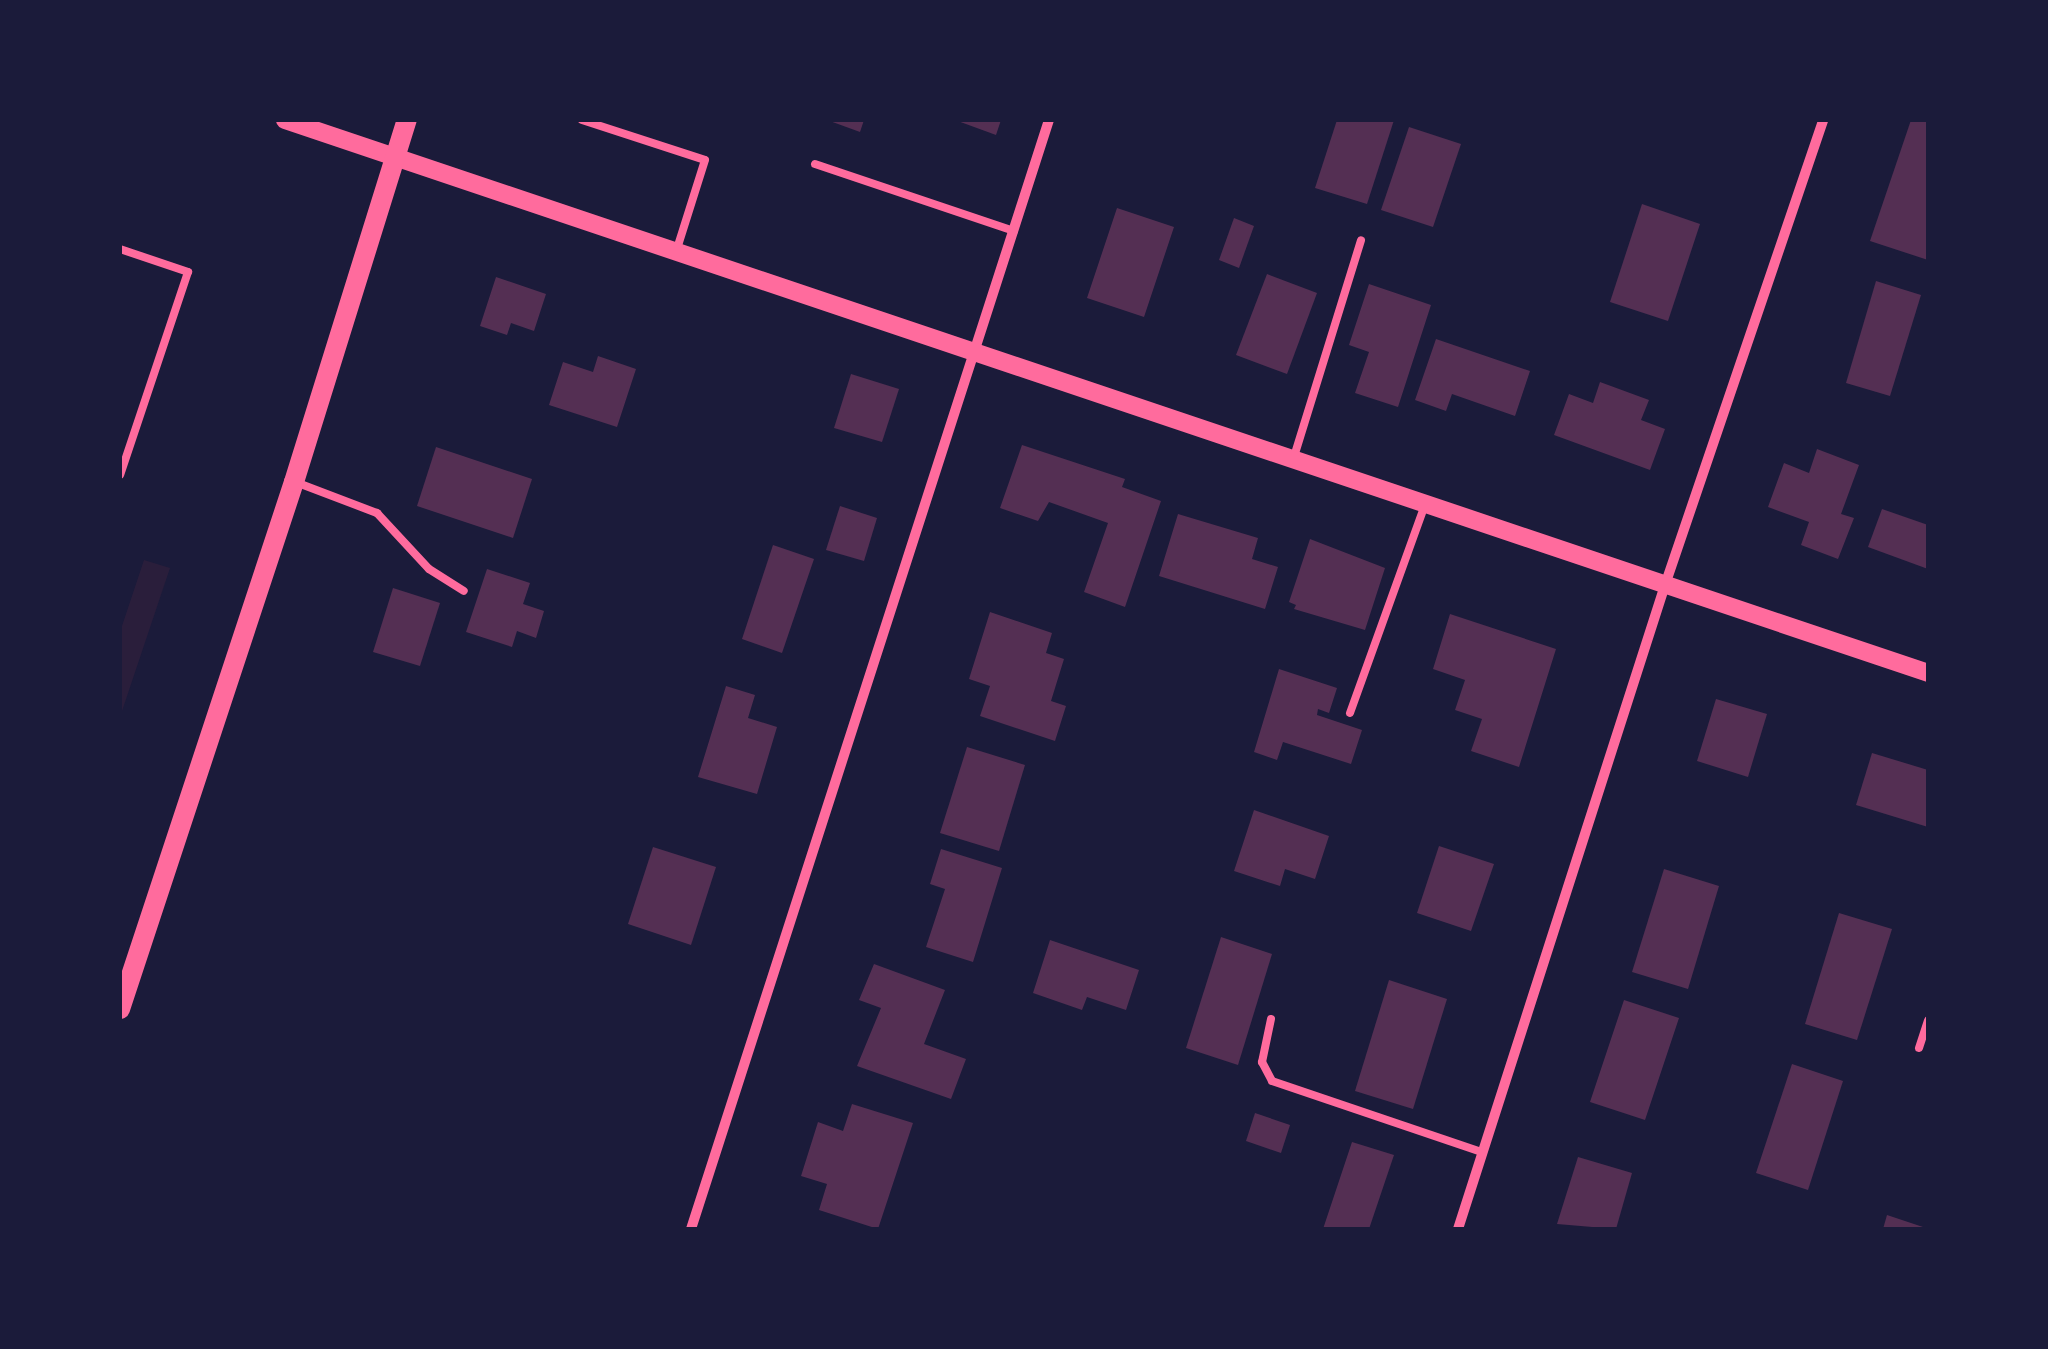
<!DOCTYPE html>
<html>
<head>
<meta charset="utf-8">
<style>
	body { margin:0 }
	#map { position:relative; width:2048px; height:1349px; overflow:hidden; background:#1b1b3a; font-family:"Exo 2",sans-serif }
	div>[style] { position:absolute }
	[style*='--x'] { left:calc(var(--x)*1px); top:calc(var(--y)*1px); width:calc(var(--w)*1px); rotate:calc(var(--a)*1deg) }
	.green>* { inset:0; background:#2a1e3b }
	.building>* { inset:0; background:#542f53 }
	.service>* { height:8px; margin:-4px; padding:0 4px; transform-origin:4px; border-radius:4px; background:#ff6b9d }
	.minor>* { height:10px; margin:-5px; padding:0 5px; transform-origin:5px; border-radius:5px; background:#ff6b9d }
	.tertiary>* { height:18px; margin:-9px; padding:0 9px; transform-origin:9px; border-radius:9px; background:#ff6b9d }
	.secondary>* { height:20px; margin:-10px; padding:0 10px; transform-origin:10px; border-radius:10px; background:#ff6b9d }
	span { translate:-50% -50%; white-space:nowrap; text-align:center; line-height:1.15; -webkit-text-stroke:8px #1b1b3a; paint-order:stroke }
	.frame { position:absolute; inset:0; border:122px solid #1b1b3a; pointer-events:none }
</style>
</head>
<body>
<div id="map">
	<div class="green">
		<div style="clip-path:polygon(144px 560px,170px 568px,120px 717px,120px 632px)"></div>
	</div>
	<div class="building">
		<div style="clip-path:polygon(827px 120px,864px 120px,860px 132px)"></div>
		<div style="clip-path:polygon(955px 120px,1001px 120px,996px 135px)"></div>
		<div style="clip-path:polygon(1337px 120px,1394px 120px,1367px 204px,1315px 188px)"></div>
		<div style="clip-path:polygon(1911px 120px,1928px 120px,1928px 260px,1870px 241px)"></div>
		<div style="clip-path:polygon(1409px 127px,1461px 144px,1433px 227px,1381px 210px)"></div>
		<div style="clip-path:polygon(1642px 204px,1700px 224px,1668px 321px,1610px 302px)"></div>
		<div style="clip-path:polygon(1117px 208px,1174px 227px,1144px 317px,1087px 298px)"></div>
		<div style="clip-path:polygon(1234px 218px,1254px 226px,1239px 268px,1219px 260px)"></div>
		<div style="clip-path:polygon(1267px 274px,1317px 293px,1287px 374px,1236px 355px)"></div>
		<div style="clip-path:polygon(496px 277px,546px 294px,534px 331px,511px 323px,507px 335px,480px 326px)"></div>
		<div style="clip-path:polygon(1876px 281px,1921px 295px,1890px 396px,1846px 383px)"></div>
		<div style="clip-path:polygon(1369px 284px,1431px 305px,1398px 407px,1355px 393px,1369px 352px,1349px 345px)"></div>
		<div style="clip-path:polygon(1436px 339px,1530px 371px,1515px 416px,1452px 394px,1446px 411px,1415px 400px)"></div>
		<div style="clip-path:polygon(598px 356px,636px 369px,617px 427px,549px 405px,563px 362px,593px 372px)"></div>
		<div style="clip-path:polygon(851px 374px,899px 389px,882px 442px,834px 428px)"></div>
		<div style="clip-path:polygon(1600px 382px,1649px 400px,1641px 420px,1665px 429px,1650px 470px,1554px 435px,1569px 394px,1593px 403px)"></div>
		<div style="clip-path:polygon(1022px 445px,1125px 479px,1122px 487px,1161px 501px,1125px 607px,1084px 592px,1108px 523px,1049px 502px,1038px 521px,1000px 508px)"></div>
		<div style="clip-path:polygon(436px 447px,532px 479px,513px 538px,417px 506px)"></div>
		<div style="clip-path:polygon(1817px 449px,1859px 465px,1841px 514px,1854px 518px,1838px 559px,1801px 545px,1809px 522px,1768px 507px,1784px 463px,1809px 473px)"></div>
		<div style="clip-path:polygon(840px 506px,877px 518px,864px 561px,826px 550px)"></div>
		<div style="clip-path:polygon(1882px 509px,1928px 525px,1928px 569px,1868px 547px)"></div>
		<div style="clip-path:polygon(1178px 514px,1258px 538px,1252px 559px,1278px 567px,1265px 609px,1159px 576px)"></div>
		<div style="clip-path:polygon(1310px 539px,1385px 568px,1365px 630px,1294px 609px,1296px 605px,1289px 602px)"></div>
		<div style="clip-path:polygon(773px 545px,814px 559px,782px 653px,742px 639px)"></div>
		<div style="clip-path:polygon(487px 569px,530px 583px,523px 604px,544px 611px,536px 638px,517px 631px,512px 647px,466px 632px)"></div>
		<div style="clip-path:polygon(393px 588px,440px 603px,420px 666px,373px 652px)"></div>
		<div style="clip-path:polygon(990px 612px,1052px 633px,1046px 653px,1064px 659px,1051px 701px,1066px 706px,1055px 741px,980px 716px,990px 686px,969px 679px)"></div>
		<div style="clip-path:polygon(1450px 614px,1556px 649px,1519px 767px,1471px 751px,1482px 719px,1455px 710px,1465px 680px,1433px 669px)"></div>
		<div style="clip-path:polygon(1279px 669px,1337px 688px,1329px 713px,1318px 709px,1317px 715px,1362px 730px,1351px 764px,1283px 742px,1277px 760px,1254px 752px)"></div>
		<div style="clip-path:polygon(726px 686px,755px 695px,748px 718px,777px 727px,757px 794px,698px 777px)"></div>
		<div style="clip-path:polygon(1716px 699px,1767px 714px,1748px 777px,1697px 761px)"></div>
		<div style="clip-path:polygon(967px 747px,1025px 765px,999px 851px,940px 833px)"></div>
		<div style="clip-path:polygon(1872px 753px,1928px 770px,1928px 827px,1856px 805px)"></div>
		<div style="clip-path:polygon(1254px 810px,1329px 836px,1315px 879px,1285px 869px,1280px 886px,1234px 871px)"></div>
		<div style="clip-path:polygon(1439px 846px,1494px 864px,1471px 931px,1417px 913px)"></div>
		<div style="clip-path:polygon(653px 847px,716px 867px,691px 945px,628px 924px)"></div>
		<div style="clip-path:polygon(941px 849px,1002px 868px,973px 962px,926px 947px,945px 889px,930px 884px)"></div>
		<div style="clip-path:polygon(1664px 869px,1719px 886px,1688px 989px,1632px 972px)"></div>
		<div style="clip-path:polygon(1839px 913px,1892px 929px,1857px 1040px,1805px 1024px)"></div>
		<div style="clip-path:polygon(1221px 937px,1272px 954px,1238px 1065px,1186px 1048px)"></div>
		<div style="clip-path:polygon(1050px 940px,1139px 970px,1126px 1010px,1087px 997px,1082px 1010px,1033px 993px)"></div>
		<div style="clip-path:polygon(874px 964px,945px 990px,924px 1044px,966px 1059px,951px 1099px,857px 1066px,881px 1008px,859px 1000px)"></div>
		<div style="clip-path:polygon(1389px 980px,1447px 999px,1413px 1109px,1355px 1091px)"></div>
		<div style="clip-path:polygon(1624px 1000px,1679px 1018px,1645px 1120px,1590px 1102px)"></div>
		<div style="clip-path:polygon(1792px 1064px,1843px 1081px,1808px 1190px,1756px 1173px)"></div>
		<div style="clip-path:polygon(852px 1104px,913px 1123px,878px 1229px,819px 1210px,827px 1184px,801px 1176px,818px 1122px,843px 1131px)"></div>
		<div style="clip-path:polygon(1255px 1113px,1290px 1125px,1281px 1153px,1246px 1141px)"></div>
		<div style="clip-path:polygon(1352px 1142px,1394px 1155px,1369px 1229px,1323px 1229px)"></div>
		<div style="clip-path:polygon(1578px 1157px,1632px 1173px,1616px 1229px,1557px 1224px)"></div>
		<div style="clip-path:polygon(1887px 1215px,1926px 1228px,1926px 1229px,1883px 1229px)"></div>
	</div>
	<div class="service">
		<div style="--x:582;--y:120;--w:129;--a:18"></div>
		<div style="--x:705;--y:160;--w:96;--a:107.5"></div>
		<div style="--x:815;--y:164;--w:210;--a:18.6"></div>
		<div style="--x:120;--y:249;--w:72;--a:18.7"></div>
		<div style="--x:188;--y:272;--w:214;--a:108.5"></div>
		<div style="--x:1293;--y:460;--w:230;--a:-72.8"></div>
		<div style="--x:298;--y:483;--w:85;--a:20.8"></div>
		<div style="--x:377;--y:513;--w:76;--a:47.1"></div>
		<div style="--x:429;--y:569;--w:41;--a:32.2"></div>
		<div style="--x:1350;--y:713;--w:221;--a:-70.2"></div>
		<div style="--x:1271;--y:1019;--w:44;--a:101.8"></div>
		<div style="--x:1262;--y:1062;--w:21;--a:62"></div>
		<div style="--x:1272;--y:1081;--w:222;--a:18.7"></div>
		<div style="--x:1919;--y:1048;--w:29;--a:-72"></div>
	</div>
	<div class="minor">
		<div style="--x:691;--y:1229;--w:1165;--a:-72.11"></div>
		<div style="--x:1458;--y:1229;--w:676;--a:-72.18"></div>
		<div style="--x:1665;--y:585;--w:491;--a:-71.2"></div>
	</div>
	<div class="tertiary">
		<div style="--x:285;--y:120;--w:1734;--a:18.6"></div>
	</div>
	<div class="secondary">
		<div style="--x:120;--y:1009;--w:555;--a:-71.73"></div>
		<div style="--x:294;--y:482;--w:379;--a:-72.7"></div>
	</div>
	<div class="frame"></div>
</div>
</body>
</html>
